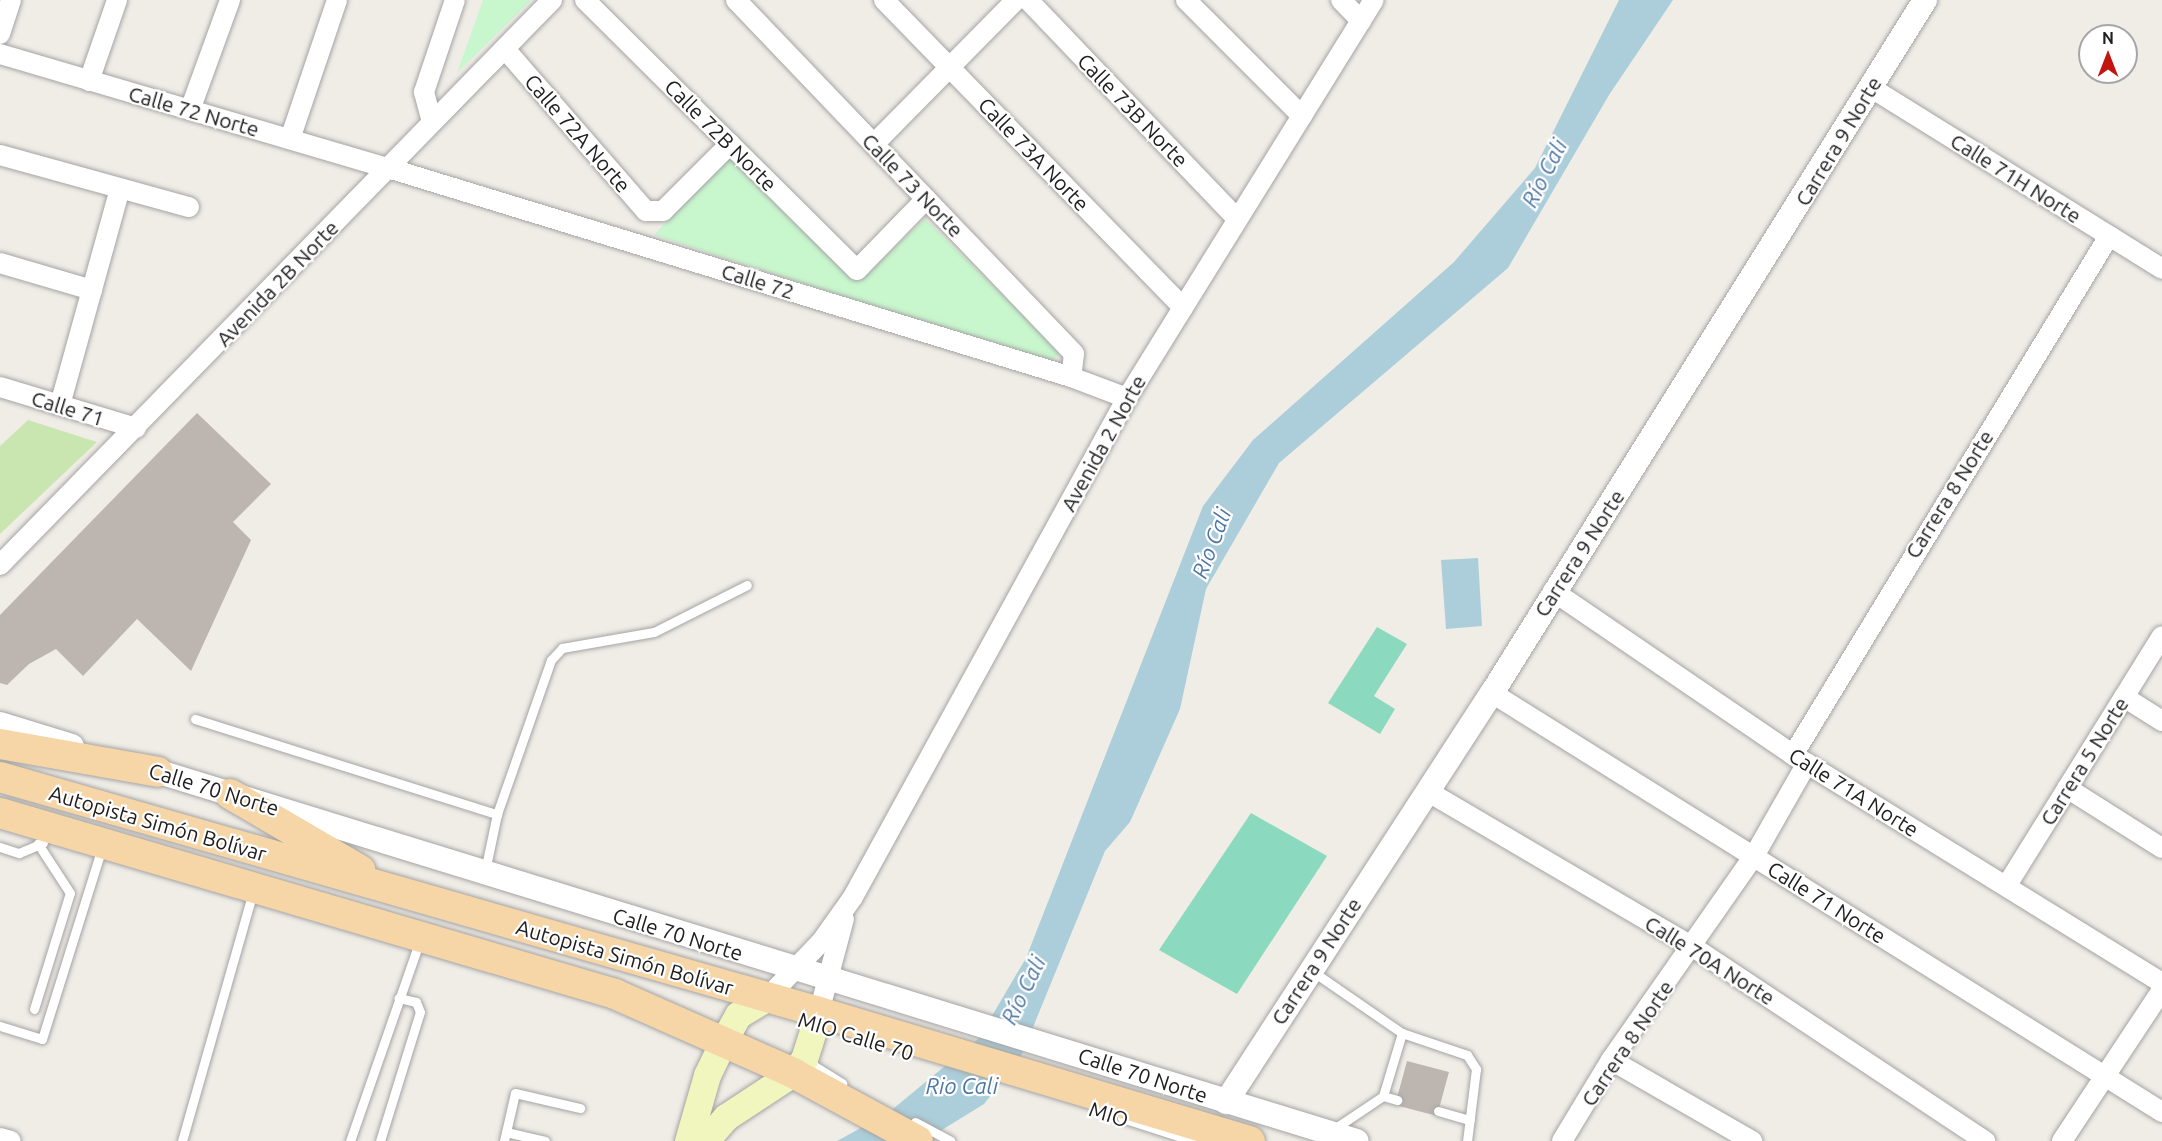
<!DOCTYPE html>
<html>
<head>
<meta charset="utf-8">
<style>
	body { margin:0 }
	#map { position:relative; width:2162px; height:1141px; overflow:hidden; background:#f0ede7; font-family:Ubuntu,sans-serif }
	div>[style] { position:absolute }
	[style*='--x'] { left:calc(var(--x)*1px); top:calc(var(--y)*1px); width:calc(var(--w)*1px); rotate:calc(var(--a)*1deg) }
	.grass>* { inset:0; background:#c9e6b1 }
	.park>* { inset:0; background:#c8f6cd }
	.pitch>* { inset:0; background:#8bd9be }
	.water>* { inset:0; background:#abceda }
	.building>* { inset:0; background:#bdb6b0 }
	.roads { filter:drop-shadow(0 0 2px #a4a4a4) drop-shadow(0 0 2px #a4a4a4) }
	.service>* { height:9px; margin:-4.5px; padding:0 4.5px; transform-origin:4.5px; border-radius:4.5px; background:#fff }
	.minor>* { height:20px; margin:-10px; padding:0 10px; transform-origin:10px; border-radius:10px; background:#fff }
	.tertiary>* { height:24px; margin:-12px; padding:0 12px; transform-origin:12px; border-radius:12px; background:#fff }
	.secondary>* { height:27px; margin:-13.5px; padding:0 13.5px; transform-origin:13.5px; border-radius:13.5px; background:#f1f6bf }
	.primary>* { height:30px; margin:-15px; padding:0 15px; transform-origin:15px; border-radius:15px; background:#f6d6a6 }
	span { translate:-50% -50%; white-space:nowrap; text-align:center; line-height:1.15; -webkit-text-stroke:4.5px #fff; paint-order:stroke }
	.street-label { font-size:21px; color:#202020 }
	.water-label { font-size:22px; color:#4f76a2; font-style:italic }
	.north { position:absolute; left:2078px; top:24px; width:60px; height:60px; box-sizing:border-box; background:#fff; border:2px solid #a6a6a6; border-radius:50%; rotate:0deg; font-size:16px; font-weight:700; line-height:24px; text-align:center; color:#202020 }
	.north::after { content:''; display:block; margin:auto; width:21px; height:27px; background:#c3140e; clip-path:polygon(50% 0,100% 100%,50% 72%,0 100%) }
</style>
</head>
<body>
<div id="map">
	<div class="grass">
		<div style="clip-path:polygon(28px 420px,97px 442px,0 534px,0 446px)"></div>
	</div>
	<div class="park">
		<div style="clip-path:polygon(483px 0,531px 0,457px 73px)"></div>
		<div style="clip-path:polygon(727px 156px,860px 279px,925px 219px,1061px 352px,1050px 363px,654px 235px)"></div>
	</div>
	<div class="pitch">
		<div style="clip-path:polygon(1377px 627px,1407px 644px,1374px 696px,1395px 709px,1380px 734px,1328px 703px)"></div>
		<div style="clip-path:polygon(1251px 813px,1327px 856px,1237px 994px,1159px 950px)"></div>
	</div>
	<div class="water">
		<div style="clip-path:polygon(1619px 0,1673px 0,1609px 95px,1508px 268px,1279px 463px,1206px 589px,1180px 709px,1130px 822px,1105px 851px,1020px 1059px,984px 1104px,924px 1141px,837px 1141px,888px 1113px,979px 1038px,1026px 958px,1203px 506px,1253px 440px,1454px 262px,1535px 168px)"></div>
		<div style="clip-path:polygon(1478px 558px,1482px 626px,1446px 629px,1441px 560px)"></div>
	</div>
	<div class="building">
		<div style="clip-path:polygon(197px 413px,271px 484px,233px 522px,251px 540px,191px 671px,137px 619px,83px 676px,56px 649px,29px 664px,7px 685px,0 683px,0 615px)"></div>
		<div style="clip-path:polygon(1407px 1061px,1449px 1072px,1437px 1116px,1395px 1105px)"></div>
	</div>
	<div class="roads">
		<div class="service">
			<div style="--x:195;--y:719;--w:317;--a:17.5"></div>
			<div style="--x:497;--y:814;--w:58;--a:101.9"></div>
			<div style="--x:497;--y:814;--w:163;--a:-70.7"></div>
			<div style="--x:551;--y:660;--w:16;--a:-47"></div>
			<div style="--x:562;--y:648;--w:93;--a:-9.9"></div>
			<div style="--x:654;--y:632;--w:104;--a:-26.8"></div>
			<div style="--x:0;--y:847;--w:20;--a:18"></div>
			<div style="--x:19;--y:853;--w:26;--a:-23"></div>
			<div style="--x:1312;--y:971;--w:109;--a:34.6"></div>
			<div style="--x:1402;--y:1033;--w:69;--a:18.7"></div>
			<div style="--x:1467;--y:1055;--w:17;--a:57"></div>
			<div style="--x:1476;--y:1069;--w:73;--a:97.1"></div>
			<div style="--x:34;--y:1009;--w:121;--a:-72.8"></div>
			<div style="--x:70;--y:893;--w:59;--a:-123.1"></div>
			<div style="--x:0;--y:1026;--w:44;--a:17.2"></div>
			<div style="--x:42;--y:1039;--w:200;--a:-72.6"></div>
			<div style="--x:805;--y:1060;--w:44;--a:31.9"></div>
			<div style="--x:1383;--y:1096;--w:15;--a:16"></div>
			<div style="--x:1438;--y:1111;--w:33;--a:16"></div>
			<div style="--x:1122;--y:1118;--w:75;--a:17.9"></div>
			<div style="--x:915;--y:1122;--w:40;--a:28"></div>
			<div style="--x:1331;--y:1131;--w:63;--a:-33.9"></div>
			<div style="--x:1383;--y:1096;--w:66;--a:-73.2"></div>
			<div style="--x:506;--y:1132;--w:40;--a:13"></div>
			<div style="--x:182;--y:1141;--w:259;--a:-74.1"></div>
			<div style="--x:350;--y:1141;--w:213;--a:-70.8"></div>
			<div style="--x:380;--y:1141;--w:135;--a:-72.8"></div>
			<div style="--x:420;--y:1012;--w:11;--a:-112"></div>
			<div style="--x:416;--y:1002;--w:18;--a:-167"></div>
			<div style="--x:504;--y:1141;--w:49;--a:-77.1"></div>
			<div style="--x:515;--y:1093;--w:67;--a:13"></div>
		</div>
		<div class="minor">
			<div style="--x:585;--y:0;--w:383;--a:44.8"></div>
			<div style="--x:857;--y:270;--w:99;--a:-45.8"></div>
			<div style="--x:736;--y:0;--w:489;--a:46.3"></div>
			<div style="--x:1074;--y:354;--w:23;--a:97"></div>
			<div style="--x:884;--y:0;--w:429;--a:45.8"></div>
			<div style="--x:1028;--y:0;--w:303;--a:46.3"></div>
			<div style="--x:1186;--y:0;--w:164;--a:45"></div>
			<div style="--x:1341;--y:0;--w:29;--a:46"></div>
			<div style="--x:0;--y:34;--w:36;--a:-72"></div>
			<div style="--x:505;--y:49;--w:215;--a:49"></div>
			<div style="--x:646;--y:211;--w:17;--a:0"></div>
			<div style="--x:663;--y:211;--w:95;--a:-45"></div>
			<div style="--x:0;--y:54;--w:404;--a:16.4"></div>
			<div style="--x:388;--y:168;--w:714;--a:17.01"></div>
			<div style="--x:1071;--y:377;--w:60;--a:20.6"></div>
			<div style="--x:89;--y:81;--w:86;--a:-70.9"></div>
			<div style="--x:1870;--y:87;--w:344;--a:31.9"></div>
			<div style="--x:190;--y:110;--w:117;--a:-70"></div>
			<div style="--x:432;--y:122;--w:31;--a:-105"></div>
			<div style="--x:424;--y:92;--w:97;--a:-71.4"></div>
			<div style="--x:290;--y:139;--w:147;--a:-71.3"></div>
			<div style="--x:874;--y:144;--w:202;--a:-45.4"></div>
			<div style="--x:0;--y:155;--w:196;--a:15.4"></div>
			<div style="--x:0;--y:263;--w:96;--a:16.4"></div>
			<div style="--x:0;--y:387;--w:142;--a:16.8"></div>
			<div style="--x:60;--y:405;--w:225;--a:-74.5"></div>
			<div style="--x:0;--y:565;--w:790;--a:-45.67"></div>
			<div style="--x:1553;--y:591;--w:291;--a:34.3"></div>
			<div style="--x:1793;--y:755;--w:434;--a:31.7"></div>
			<div style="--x:1492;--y:693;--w:790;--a:32.02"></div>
			<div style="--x:2124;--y:697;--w:45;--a:32.3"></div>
			<div style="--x:1793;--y:755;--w:608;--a:-58.66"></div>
			<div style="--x:2067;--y:788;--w:112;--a:32.3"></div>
			<div style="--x:1427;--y:791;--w:308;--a:30.4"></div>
			<div style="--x:1693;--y:947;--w:351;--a:33.6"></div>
			<div style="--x:2007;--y:885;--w:293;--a:-58.1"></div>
			<div style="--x:768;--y:997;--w:76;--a:-46.1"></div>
			<div style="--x:821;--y:942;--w:55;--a:-54.6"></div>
			<div style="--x:853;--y:897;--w:569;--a:-61.23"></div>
			<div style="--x:1127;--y:398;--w:468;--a:-58.2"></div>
			<div style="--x:819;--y:1012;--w:96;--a:-75"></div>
			<div style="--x:1611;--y:1060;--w:163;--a:29.9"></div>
			<div style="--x:0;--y:1138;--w:11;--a:15"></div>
			<div style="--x:1562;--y:1141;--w:95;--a:-58.8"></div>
			<div style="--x:1611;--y:1060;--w:249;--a:-55"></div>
			<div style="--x:1754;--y:856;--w:107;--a:-60.3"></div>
			<div style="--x:2062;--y:1141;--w:181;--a:-56.5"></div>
		</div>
		<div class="tertiary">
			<div style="--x:0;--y:724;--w:75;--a:17"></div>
			<div style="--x:140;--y:766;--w:1273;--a:17.13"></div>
			<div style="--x:1226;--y:1102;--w:488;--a:-57"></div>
			<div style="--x:1492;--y:693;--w:817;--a:-58"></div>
		</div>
		<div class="secondary">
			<div style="--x:688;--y:1141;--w:69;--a:-73.9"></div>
			<div style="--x:707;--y:1075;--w:39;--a:-64"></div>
			<div style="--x:724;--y:1040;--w:29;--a:-61"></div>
			<div style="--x:738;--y:1015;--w:35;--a:-31"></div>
			<div style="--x:705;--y:1141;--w:32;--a:-49"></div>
			<div style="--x:726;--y:1117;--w:80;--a:-33.3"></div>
			<div style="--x:793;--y:1073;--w:18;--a:-52"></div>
			<div style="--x:804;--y:1059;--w:49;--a:-72.3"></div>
		</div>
		<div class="primary">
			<div style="--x:0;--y:744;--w:160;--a:10"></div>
			<div style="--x:0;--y:777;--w:852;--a:16.01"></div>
			<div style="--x:819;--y:1012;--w:450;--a:16.7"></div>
			<div style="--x:230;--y:794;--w:151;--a:30.3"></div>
			<div style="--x:0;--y:813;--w:641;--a:16.4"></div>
			<div style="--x:615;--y:994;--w:195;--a:23.9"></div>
			<div style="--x:793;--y:1073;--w:142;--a:28.5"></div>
		</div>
	</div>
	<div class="street-label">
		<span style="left:1133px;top:110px;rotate:46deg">Calle 73B Norte</span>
		<span style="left:194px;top:111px;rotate:16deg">Calle 72 Norte</span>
		<span style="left:578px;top:133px;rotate:49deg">Calle 72A Norte</span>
		<span style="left:721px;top:135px;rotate:45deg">Calle 72B Norte</span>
		<span style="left:1838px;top:141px;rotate:-59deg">Carrera 9 Norte</span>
		<span style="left:1034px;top:154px;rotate:46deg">Calle 73A Norte</span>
		<span style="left:2016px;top:178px;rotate:32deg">Calle 71H Norte</span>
		<span style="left:913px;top:185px;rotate:46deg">Calle 73 Norte</span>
		<span style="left:758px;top:281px;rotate:17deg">Calle 72</span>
		<span style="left:277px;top:283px;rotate:-46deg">Avenida 2B Norte</span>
		<span style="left:68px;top:408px;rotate:17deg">Calle 71</span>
		<span style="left:1103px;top:443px;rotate:-61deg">Avenida 2 Norte</span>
		<span style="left:1949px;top:494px;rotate:-58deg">Carrera 8 Norte</span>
		<span style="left:1579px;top:553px;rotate:-57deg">Carrera 9 Norte</span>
		<span style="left:2084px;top:761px;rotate:-58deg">Carrera 5 Norte</span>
		<span style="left:214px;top:789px;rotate:17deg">Calle 70 Norte</span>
		<span style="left:1854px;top:792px;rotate:32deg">Calle 71A Norte</span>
		<span style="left:158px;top:823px;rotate:16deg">Autopista Simón Bolívar</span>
		<span style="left:1827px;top:902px;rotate:32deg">Calle 71 Norte</span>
		<span style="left:678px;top:934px;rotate:17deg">Calle 70 Norte</span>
		<span style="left:625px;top:957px;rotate:16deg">Autopista Simón Bolívar</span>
		<span style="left:1710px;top:960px;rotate:32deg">Calle 70A Norte</span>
		<span style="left:1316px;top:961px;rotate:-57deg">Carrera 9 Norte</span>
		<span style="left:856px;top:1036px;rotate:17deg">MIO Calle 70</span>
		<span style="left:1627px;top:1043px;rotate:-56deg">Carrera 8 Norte</span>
		<span style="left:1143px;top:1075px;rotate:18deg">Calle 70 Norte</span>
		<span style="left:1109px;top:1114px;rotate:18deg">MIO</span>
	</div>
	<div class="water-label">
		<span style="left:1544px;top:173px;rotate:-63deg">Río Cali</span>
		<span style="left:1211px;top:543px;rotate:-69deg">Río Cali</span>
		<span style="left:1023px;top:990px;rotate:-64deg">Río Cali</span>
		<span style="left:962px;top:1086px">Rio Cali</span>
	</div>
	<div class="north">N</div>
</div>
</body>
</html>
